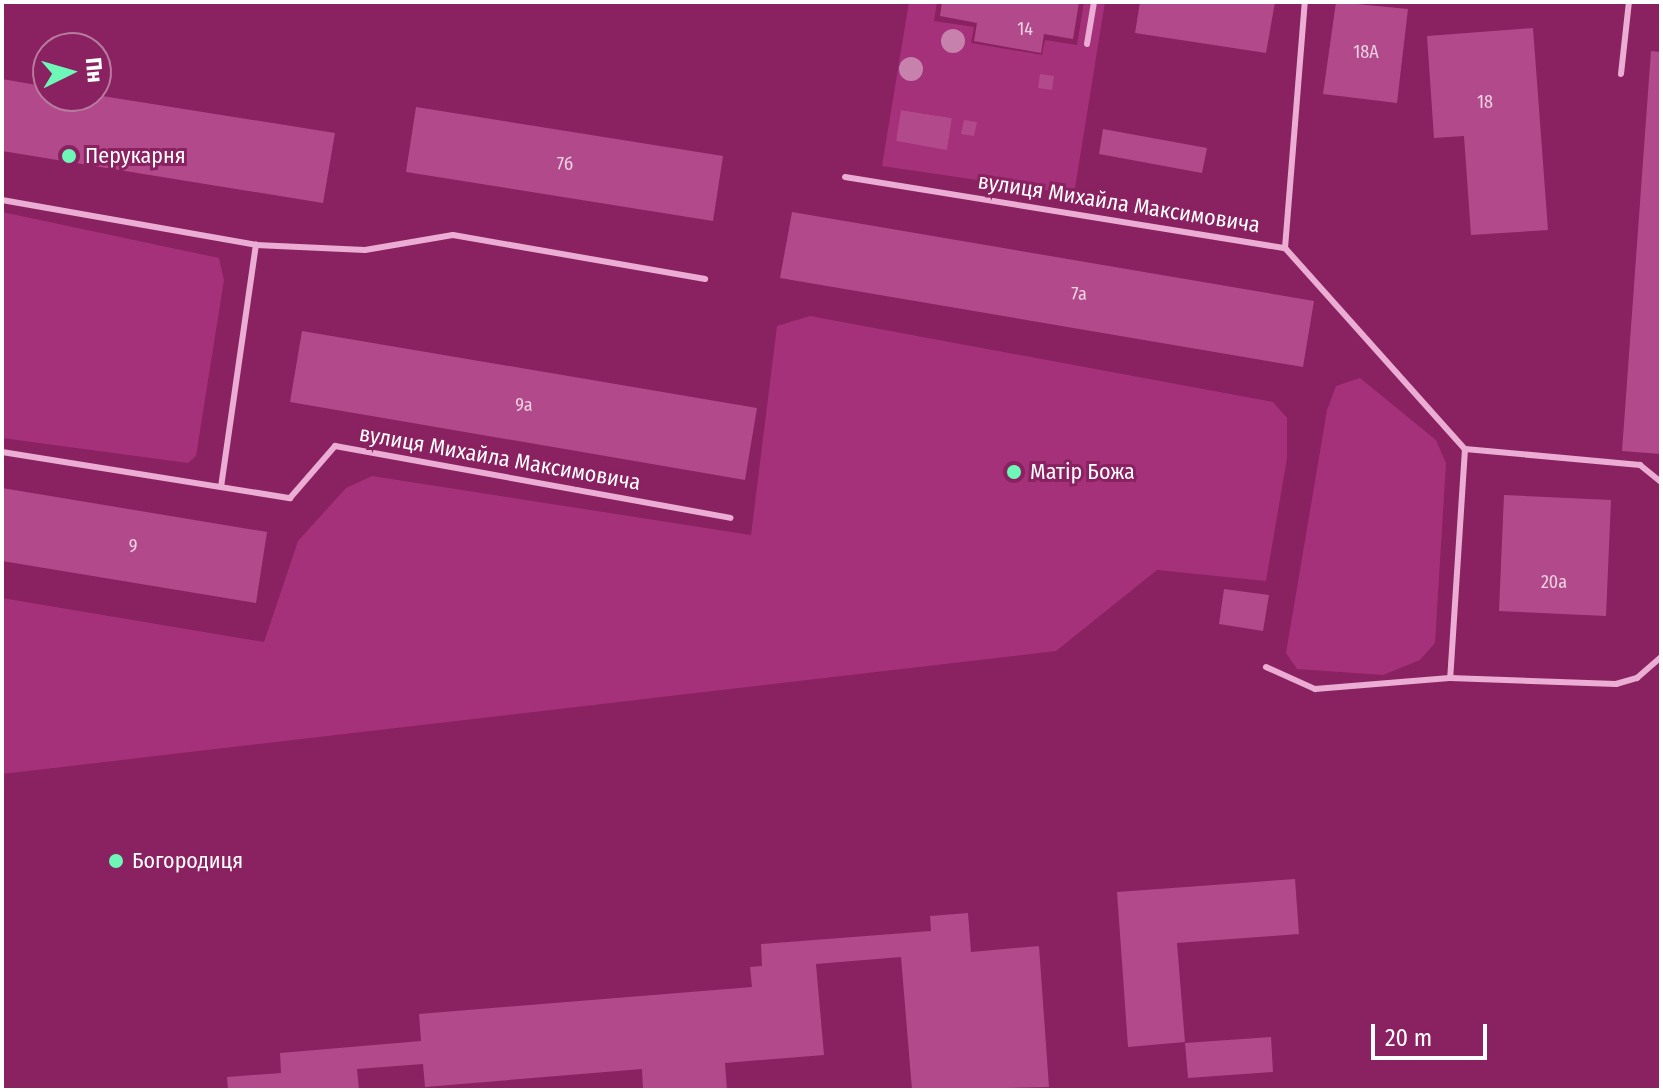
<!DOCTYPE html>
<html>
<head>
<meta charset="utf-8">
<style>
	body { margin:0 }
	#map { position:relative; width:1663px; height:1092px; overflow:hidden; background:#8a2161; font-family:"Fira Sans Condensed",sans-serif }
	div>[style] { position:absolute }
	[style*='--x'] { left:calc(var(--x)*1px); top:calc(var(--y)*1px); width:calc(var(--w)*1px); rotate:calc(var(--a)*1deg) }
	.green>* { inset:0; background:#a5317b }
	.building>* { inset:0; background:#b2498b }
	.lane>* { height:6px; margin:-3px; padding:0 3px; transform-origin:3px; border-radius:3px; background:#ebadd4 }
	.trees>* { width:24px; height:24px; margin:-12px; border-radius:50%; background:#c682ac }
	.dots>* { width:22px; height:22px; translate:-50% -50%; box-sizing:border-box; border:4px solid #8a2161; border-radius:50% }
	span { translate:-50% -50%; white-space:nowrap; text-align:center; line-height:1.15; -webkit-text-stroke:6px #8a2161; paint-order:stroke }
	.number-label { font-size:18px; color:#ecd2e2 }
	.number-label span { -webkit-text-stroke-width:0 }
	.poi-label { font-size:22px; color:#fff }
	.left { translate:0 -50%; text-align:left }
	.street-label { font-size:22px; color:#fff }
	.frame { position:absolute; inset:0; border:4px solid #fff; pointer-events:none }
	.north { position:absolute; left:32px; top:32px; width:80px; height:80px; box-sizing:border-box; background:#8a2161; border:2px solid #b97aa0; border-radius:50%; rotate:85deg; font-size:22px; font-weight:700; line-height:32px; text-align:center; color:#fff }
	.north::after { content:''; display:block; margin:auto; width:28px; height:36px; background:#6ef8b8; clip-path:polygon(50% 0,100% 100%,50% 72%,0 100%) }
	.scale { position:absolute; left:1371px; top:1024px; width:116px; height:36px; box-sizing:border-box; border:4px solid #fff; border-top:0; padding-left:10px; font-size:24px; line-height:28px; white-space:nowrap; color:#fff; -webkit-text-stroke:6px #8a2161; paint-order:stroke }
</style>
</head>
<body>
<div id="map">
	<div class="green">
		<div style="clip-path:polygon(evenodd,909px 2px,937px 2px,934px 21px,974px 27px,971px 43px,1042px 55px,1045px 40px,1077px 45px,1084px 2px,1105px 2px,1075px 188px,1053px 191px,882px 166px,909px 2px,902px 110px,952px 118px,947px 149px,896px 141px,902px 110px)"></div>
		<div style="clip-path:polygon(2px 212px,219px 258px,224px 280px,196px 456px,188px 463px,2px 438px)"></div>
		<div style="clip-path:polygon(810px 316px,1273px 402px,1287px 418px,1287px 458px,1266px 581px,1157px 570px,1056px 651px,2px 774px,2px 598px,264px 642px,298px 541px,346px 488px,372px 476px,751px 535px,777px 326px)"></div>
		<div style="clip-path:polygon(1360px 378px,1436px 440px,1446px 463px,1435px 643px,1420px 660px,1383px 675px,1297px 669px,1286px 653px,1327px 410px,1336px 386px)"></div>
	</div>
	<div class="building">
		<div style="clip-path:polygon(942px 2px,1079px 2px,1073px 39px,1044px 34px,1041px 53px,974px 41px,977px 23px,940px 16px)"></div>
		<div style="clip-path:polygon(1140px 2px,1275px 2px,1266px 53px,1135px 33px)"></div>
		<div style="clip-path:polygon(1336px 2px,1408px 9px,1397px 103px,1323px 94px)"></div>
		<div style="clip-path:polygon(1533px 28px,1548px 230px,1471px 235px,1464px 136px,1434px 138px,1427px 36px)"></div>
		<div style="clip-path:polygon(1651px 51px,1661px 52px,1661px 454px,1622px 451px)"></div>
		<div style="clip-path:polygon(1040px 74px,1054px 76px,1052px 90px,1038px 88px)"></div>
		<div style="clip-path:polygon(2px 79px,48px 87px,48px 96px,96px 95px,335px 133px,323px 203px,2px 151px)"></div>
		<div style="clip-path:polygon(416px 107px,723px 156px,713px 221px,406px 172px)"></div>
		<div style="clip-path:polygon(901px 110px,952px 118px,947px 150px,896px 141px)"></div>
		<div style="clip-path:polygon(964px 120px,977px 122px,974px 136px,961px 134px)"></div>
		<div style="clip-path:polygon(1103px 129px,1207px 148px,1202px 173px,1099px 154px)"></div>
		<div style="clip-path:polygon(792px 212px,1314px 301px,1303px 367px,780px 278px)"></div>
		<div style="clip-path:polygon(302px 331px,757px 408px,745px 480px,290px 402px)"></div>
		<div style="clip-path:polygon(2px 488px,267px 532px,256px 603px,2px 561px)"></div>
		<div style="clip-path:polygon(1504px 495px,1611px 500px,1606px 616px,1499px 611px)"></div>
		<div style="clip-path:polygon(1224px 589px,1269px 595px,1263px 631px,1219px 624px)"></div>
		<div style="clip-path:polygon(1295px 879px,1299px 934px,1177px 943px,1185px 1042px,1128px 1047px,1117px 892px)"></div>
		<div style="clip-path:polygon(968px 913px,971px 952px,1039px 946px,1049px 1087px,912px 1090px,901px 957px,816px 964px,824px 1055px,725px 1063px,727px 1090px,643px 1090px,642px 1069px,425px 1087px,423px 1064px,357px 1069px,359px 1090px,228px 1090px,227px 1077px,281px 1073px,280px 1053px,421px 1041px,419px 1014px,752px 987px,750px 967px,762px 966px,761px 944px,931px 931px,930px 916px)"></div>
		<div style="clip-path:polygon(1271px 1037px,1273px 1072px,1188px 1078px,1185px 1043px)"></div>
	</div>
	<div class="lane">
		<div style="--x:1087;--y:44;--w:43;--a:-80.5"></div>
		<div style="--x:1621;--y:74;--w:72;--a:-83.7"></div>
		<div style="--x:845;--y:177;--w:446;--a:9.2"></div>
		<div style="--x:1285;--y:248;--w:247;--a:-85.4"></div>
		<div style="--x:2;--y:200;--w:258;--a:10"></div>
		<div style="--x:256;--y:245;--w:109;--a:2.6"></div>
		<div style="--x:365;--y:250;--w:89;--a:-9.7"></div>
		<div style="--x:453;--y:235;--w:256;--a:9.9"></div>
		<div style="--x:1285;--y:248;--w:270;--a:48.2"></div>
		<div style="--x:1465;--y:449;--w:229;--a:93.7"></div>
		<div style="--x:1465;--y:449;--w:176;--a:5.2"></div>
		<div style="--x:1640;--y:465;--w:27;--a:39"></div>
		<div style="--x:2;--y:452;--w:292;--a:9.1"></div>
		<div style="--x:290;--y:498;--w:69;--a:-49.1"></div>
		<div style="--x:335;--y:446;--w:402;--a:10.3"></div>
		<div style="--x:221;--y:487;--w:245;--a:-81.8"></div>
		<div style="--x:1266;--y:667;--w:54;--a:24.2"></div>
		<div style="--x:1315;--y:689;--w:135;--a:-4.7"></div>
		<div style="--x:1450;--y:678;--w:166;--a:2.1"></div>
		<div style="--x:1616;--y:684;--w:22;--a:-16"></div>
		<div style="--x:1637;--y:678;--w:32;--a:-41"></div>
	</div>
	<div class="trees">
		<div style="left:953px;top:41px"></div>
		<div style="left:911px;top:69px"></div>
	</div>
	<div class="dots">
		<div style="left:69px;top:156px;background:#6ef8b8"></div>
		<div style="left:1014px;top:472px;background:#6ef8b8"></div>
		<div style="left:116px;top:861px;background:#6ef8b8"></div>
	</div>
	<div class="number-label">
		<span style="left:1025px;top:29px">14</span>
		<span style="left:1366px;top:52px">18А</span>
		<span style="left:1485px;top:102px">18</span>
		<span style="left:565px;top:164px">7б</span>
		<span style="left:1079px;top:294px">7а</span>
		<span style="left:524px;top:405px">9а</span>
		<span style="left:133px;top:546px">9</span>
		<span style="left:1554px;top:582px">20а</span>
	</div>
	<div class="poi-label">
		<span class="left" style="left:85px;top:156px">Перукарня</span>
		<span class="left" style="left:1030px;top:472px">Матір Божа</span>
		<span class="left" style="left:132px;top:861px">Богородиця</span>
	</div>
	<div class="street-label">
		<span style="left:1119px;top:203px;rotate:9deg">вулиця Михайла Максимовича</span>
		<span style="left:500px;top:458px;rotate:10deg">вулиця Михайла Максимовича</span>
	</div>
	<div class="frame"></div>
	<div class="north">Пн</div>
	<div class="scale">20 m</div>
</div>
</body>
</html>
